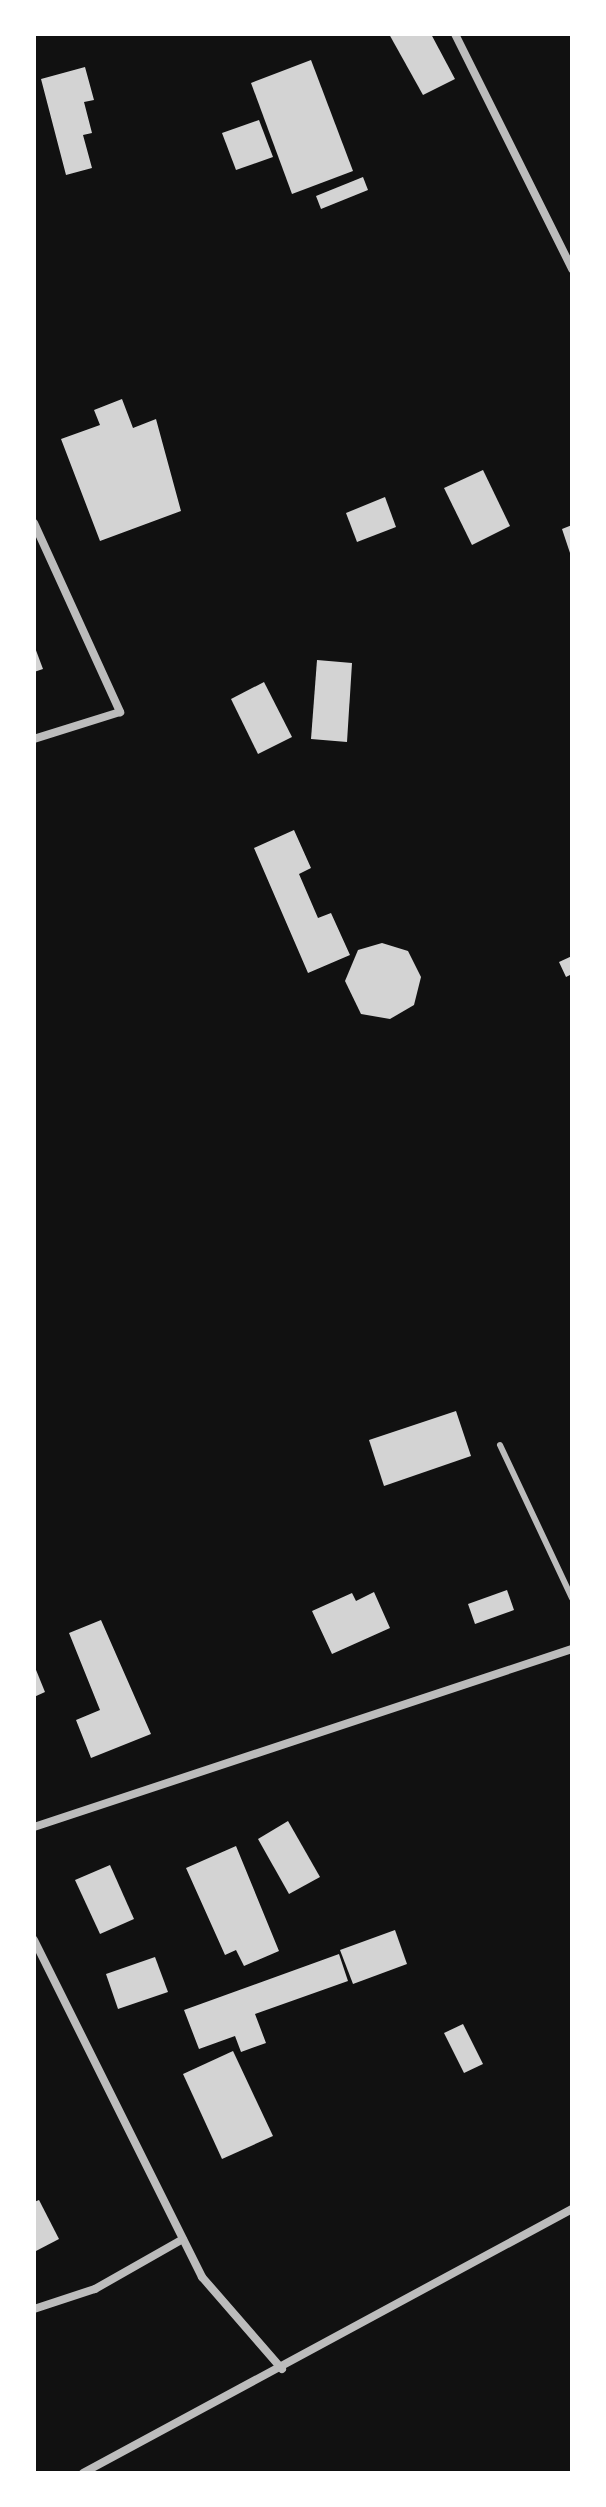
<!DOCTYPE html>
<html>
<head>
<meta charset="utf-8">
<style>
	body { margin:0 }
	#map { position:relative; width:606px; height:2507px; overflow:hidden; background:#111; font-family:"Roboto Condensed",sans-serif }
	div>[style] { position:absolute }
	[style*='--x'] { left:calc(var(--x)*1px); top:calc(var(--y)*1px); width:calc(var(--w)*1px); rotate:calc(var(--a)*1deg) }
	.building>* { inset:0; background:#d3d3d3 }
	.service>* { height:6px; margin:-3px; padding:0 3px; transform-origin:3px; border-radius:3px; background:#bcbcbc }
	.minor>* { height:8px; margin:-4px; padding:0 4px; transform-origin:4px; border-radius:4px; background:#bcbcbc }
	span { translate:-50% -50%; white-space:nowrap; text-align:center; line-height:1.15; -webkit-text-stroke:7px #fff; paint-order:stroke }
	.frame { position:absolute; inset:0; border:36px solid #fff; pointer-events:none }
</style>
</head>
<body>
<div id="map">
	<div class="building">
		<div style="clip-path:polygon(389px 34px,431px 34px,455px 79px,423px 95px)"></div>
		<div style="clip-path:polygon(311px 60px,353px 171px,292px 194px,251px 83px)"></div>
		<div style="clip-path:polygon(85px 67px,94px 100px,84px 102px,92px 133px,83px 135px,92px 168px,66px 175px,41px 79px)"></div>
		<div style="clip-path:polygon(259px 120px,273px 157px,236px 170px,222px 133px)"></div>
		<div style="clip-path:polygon(363px 177px,368px 190px,321px 209px,316px 196px)"></div>
		<div style="clip-path:polygon(122px 399px,133px 428px,156px 419px,181px 511px,100px 541px,61px 439px,100px 425px,94px 410px)"></div>
		<div style="clip-path:polygon(483px 470px,510px 526px,472px 545px,444px 488px)"></div>
		<div style="clip-path:polygon(385px 497px,396px 527px,357px 542px,346px 513px)"></div>
		<div style="clip-path:polygon(572px 525px,572px 556px,571px 556px,562px 529px)"></div>
		<div style="clip-path:polygon(34px 645px,43px 669px,34px 672px)"></div>
		<div style="clip-path:polygon(317px 660px,352px 663px,347px 742px,311px 739px)"></div>
		<div style="clip-path:polygon(264px 682px,292px 737px,258px 754px,231px 699px)"></div>
		<div style="clip-path:polygon(294px 830px,311px 868px,299px 874px,318px 918px,331px 913px,350px 955px,308px 973px,254px 848px)"></div>
		<div style="clip-path:polygon(382px 943px,408px 951px,421px 977px,414px 1005px,390px 1019px,361px 1014px,345px 981px,358px 950px)"></div>
		<div style="clip-path:polygon(572px 956px,572px 974px,566px 977px,559px 962px)"></div>
		<div style="clip-path:polygon(456px 1411px,471px 1456px,384px 1486px,369px 1440px)"></div>
		<div style="clip-path:polygon(507px 1590px,514px 1610px,475px 1624px,468px 1604px)"></div>
		<div style="clip-path:polygon(374px 1592px,390px 1628px,332px 1654px,312px 1611px,352px 1593px,356px 1601px)"></div>
		<div style="clip-path:polygon(101px 1620px,151px 1734px,91px 1758px,76px 1720px,100px 1710px,69px 1633px)"></div>
		<div style="clip-path:polygon(34px 1665px,45px 1692px,34px 1697px)"></div>
		<div style="clip-path:polygon(288px 1821px,320px 1877px,289px 1894px,258px 1839px)"></div>
		<div style="clip-path:polygon(236px 1846px,279px 1951px,244px 1966px,236px 1950px,225px 1955px,186px 1868px)"></div>
		<div style="clip-path:polygon(110px 1865px,134px 1919px,100px 1934px,75px 1880px)"></div>
		<div style="clip-path:polygon(395px 1930px,407px 1964px,353px 1984px,340px 1950px)"></div>
		<div style="clip-path:polygon(339px 1954px,348px 1981px,255px 2014px,266px 2043px,241px 2052px,235px 2036px,199px 2049px,184px 2010px)"></div>
		<div style="clip-path:polygon(155px 1957px,168px 1992px,118px 2009px,106px 1974px)"></div>
		<div style="clip-path:polygon(463px 2024px,483px 2064px,464px 2073px,444px 2033px)"></div>
		<div style="clip-path:polygon(233px 2051px,273px 2136px,222px 2159px,183px 2074px)"></div>
		<div style="clip-path:polygon(39px 2200px,59px 2239px,34px 2252px,34px 2202px)"></div>
	</div>
	<div class="service">
		<div style="--x:500;--y:1445;--w:169;--a:64.8"></div>
	</div>
	<div class="minor">
		<div style="--x:455;--y:34;--w:263;--a:63.5"></div>
		<div style="--x:34;--y:523;--w:208;--a:65.5"></div>
		<div style="--x:120;--y:712;--w:90;--a:162.6"></div>
		<div style="--x:34;--y:1827;--w:567;--a:-18.31"></div>
		<div style="--x:34;--y:1940;--w:377;--a:63.5"></div>
		<div style="--x:202;--y:2277;--w:122;--a:49"></div>
		<div style="--x:34;--y:2309;--w:64;--a:-18.2"></div>
		<div style="--x:95;--y:2289;--w:101;--a:-29.6"></div>
		<div style="--x:83;--y:2473;--w:556;--a:-28.36"></div>
	</div>
	<div class="frame"></div>
</div>
</body>
</html>
